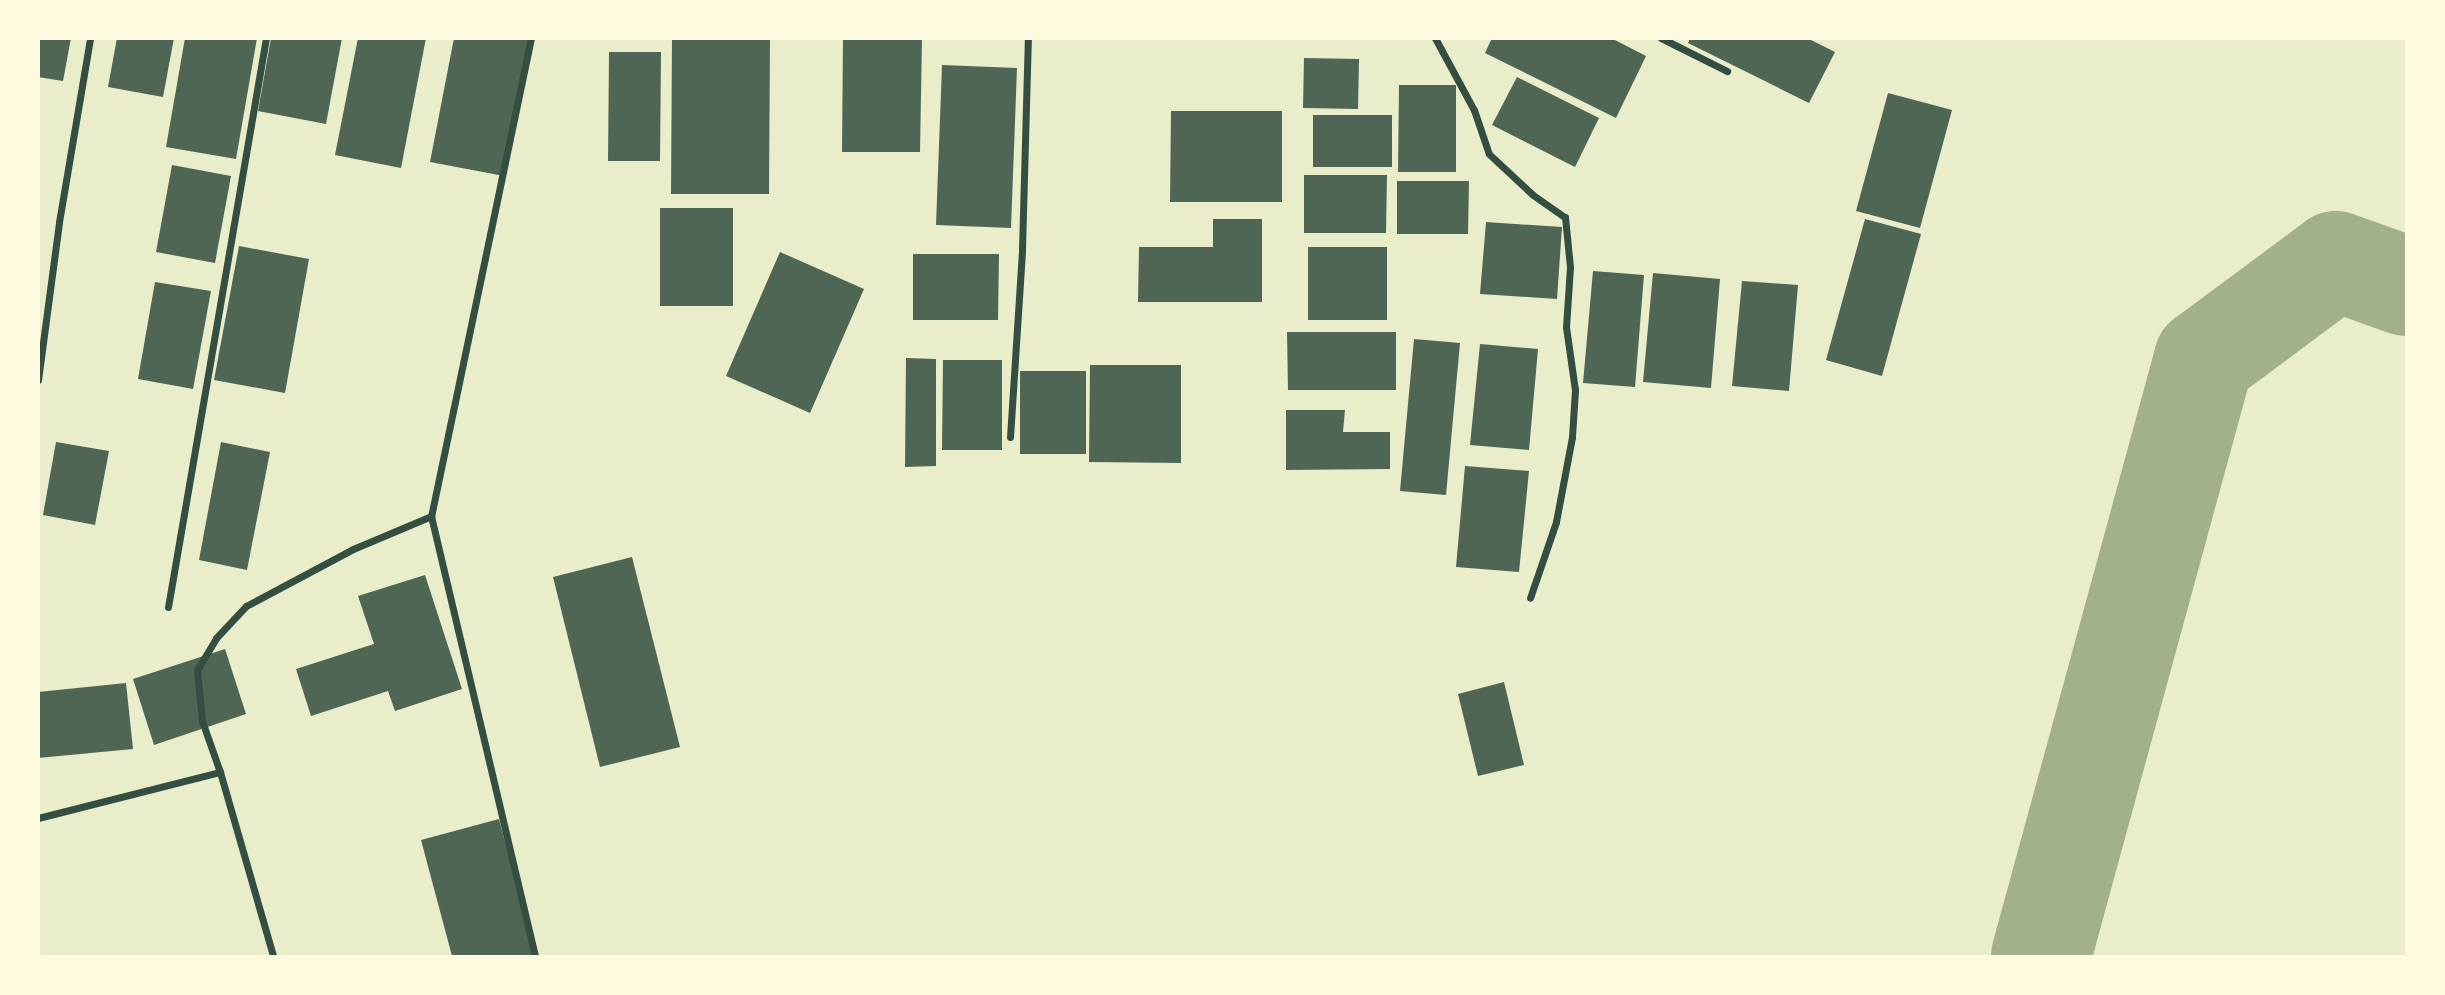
<!DOCTYPE html>
<html>
<head>
<meta charset="utf-8">
<style>
	body { margin:0 }
	#map { position:relative; width:2445px; height:995px; overflow:hidden; background:#e9edc9; font-family:Karla,sans-serif }
	div>[style] { position:absolute }
	[style*='--x'] { left:calc(var(--x)*1px); top:calc(var(--y)*1px); width:calc(var(--w)*1px); rotate:calc(var(--a)*1deg) }
	.river>* { height:100px; margin:-50px; padding:0 50px; transform-origin:50px; border-radius:50px; background:#a3b18a }
	.building>* { inset:0; background:#4f6655 }
	.minor>* { height:7px; margin:-3.5px; padding:0 3.5px; transform-origin:3.5px; border-radius:3.5px; background:#344e41 }
	span { translate:-50% -50%; white-space:nowrap; text-align:center; line-height:1.15; -webkit-text-stroke:5px #fefae0; paint-order:stroke }
	.frame { position:absolute; inset:0; border:40px solid #fefae0; pointer-events:none }
</style>
</head>
<body>
<div id="map">
	<div class="river">
		<div style="--x:2041;--y:956;--w:619;--a:-74.73"></div>
		<div style="--x:2204;--y:359;--w:164;--a:-36.6"></div>
		<div style="--x:2336;--y:261;--w:74;--a:19.7"></div>
	</div>
	<div class="building">
		<div style="clip-path:polygon(38px 38px,71px 38px,63px 81px,38px 77px)"></div>
		<div style="clip-path:polygon(117px 38px,174px 38px,163px 97px,108px 87px)"></div>
		<div style="clip-path:polygon(185px 38px,257px 38px,236px 159px,166px 147px)"></div>
		<div style="clip-path:polygon(271px 38px,342px 38px,326px 124px,258px 111px)"></div>
		<div style="clip-path:polygon(358px 38px,426px 38px,401px 168px,335px 155px)"></div>
		<div style="clip-path:polygon(454px 38px,530px 38px,504px 176px,430px 162px)"></div>
		<div style="clip-path:polygon(672px 38px,770px 38px,769px 194px,671px 194px)"></div>
		<div style="clip-path:polygon(922px 38px,920px 152px,842px 152px,843px 39px)"></div>
		<div style="clip-path:polygon(1492px 38px,1611px 38px,1646px 56px,1616px 118px,1485px 53px)"></div>
		<div style="clip-path:polygon(1690px 38px,1807px 38px,1835px 52px,1809px 103px,1688px 43px)"></div>
		<div style="clip-path:polygon(609px 52px,661px 52px,660px 161px,608px 161px)"></div>
		<div style="clip-path:polygon(1304px 58px,1359px 59px,1358px 109px,1303px 108px)"></div>
		<div style="clip-path:polygon(942px 65px,1017px 68px,1011px 228px,936px 225px)"></div>
		<div style="clip-path:polygon(1517px 77px,1599px 118px,1575px 167px,1492px 125px)"></div>
		<div style="clip-path:polygon(1399px 85px,1456px 85px,1456px 172px,1398px 172px)"></div>
		<div style="clip-path:polygon(1888px 93px,1952px 110px,1920px 228px,1856px 211px)"></div>
		<div style="clip-path:polygon(1171px 111px,1282px 111px,1282px 202px,1170px 202px)"></div>
		<div style="clip-path:polygon(1313px 115px,1392px 115px,1392px 167px,1313px 167px)"></div>
		<div style="clip-path:polygon(172px 165px,231px 176px,215px 263px,156px 252px)"></div>
		<div style="clip-path:polygon(1304px 175px,1387px 175px,1386px 233px,1304px 233px)"></div>
		<div style="clip-path:polygon(1397px 181px,1469px 181px,1468px 234px,1397px 234px)"></div>
		<div style="clip-path:polygon(660px 208px,733px 208px,733px 306px,660px 306px)"></div>
		<div style="clip-path:polygon(1213px 219px,1262px 219px,1262px 302px,1138px 302px,1139px 247px,1213px 247px)"></div>
		<div style="clip-path:polygon(1865px 219px,1921px 234px,1882px 376px,1826px 360px)"></div>
		<div style="clip-path:polygon(1486px 222px,1562px 227px,1557px 299px,1480px 294px)"></div>
		<div style="clip-path:polygon(239px 246px,309px 259px,285px 393px,214px 380px)"></div>
		<div style="clip-path:polygon(1308px 247px,1387px 247px,1387px 320px,1308px 320px)"></div>
		<div style="clip-path:polygon(780px 252px,864px 289px,810px 413px,726px 376px)"></div>
		<div style="clip-path:polygon(913px 254px,999px 254px,998px 320px,913px 320px)"></div>
		<div style="clip-path:polygon(1593px 271px,1644px 275px,1635px 387px,1583px 383px)"></div>
		<div style="clip-path:polygon(1653px 273px,1720px 279px,1711px 388px,1643px 382px)"></div>
		<div style="clip-path:polygon(1742px 281px,1798px 285px,1789px 391px,1732px 386px)"></div>
		<div style="clip-path:polygon(155px 282px,211px 291px,193px 389px,138px 379px)"></div>
		<div style="clip-path:polygon(1287px 332px,1396px 332px,1396px 390px,1288px 390px)"></div>
		<div style="clip-path:polygon(1414px 339px,1460px 343px,1446px 495px,1400px 491px)"></div>
		<div style="clip-path:polygon(1480px 344px,1538px 349px,1529px 450px,1470px 445px)"></div>
		<div style="clip-path:polygon(906px 358px,936px 359px,936px 466px,905px 467px)"></div>
		<div style="clip-path:polygon(943px 360px,1002px 360px,1002px 450px,942px 450px)"></div>
		<div style="clip-path:polygon(1090px 365px,1181px 365px,1181px 463px,1089px 462px)"></div>
		<div style="clip-path:polygon(1020px 371px,1086px 371px,1086px 454px,1020px 454px)"></div>
		<div style="clip-path:polygon(1286px 410px,1345px 410px,1343px 432px,1390px 432px,1390px 469px,1286px 470px)"></div>
		<div style="clip-path:polygon(56px 442px,109px 451px,95px 525px,43px 515px)"></div>
		<div style="clip-path:polygon(221px 442px,270px 452px,247px 570px,199px 560px)"></div>
		<div style="clip-path:polygon(1465px 466px,1529px 471px,1519px 572px,1456px 567px)"></div>
		<div style="clip-path:polygon(632px 557px,680px 747px,600px 767px,553px 577px)"></div>
		<div style="clip-path:polygon(425px 575px,462px 689px,395px 711px,388px 691px,311px 716px,296px 669px,374px 644px,358px 596px)"></div>
		<div style="clip-path:polygon(225px 649px,246px 714px,154px 745px,133px 679px)"></div>
		<div style="clip-path:polygon(1504px 682px,1524px 765px,1478px 776px,1458px 694px)"></div>
		<div style="clip-path:polygon(126px 683px,133px 749px,38px 758px,38px 692px)"></div>
		<div style="clip-path:polygon(499px 819px,535px 956px,452px 956px,421px 840px)"></div>
	</div>
	<div class="minor">
		<div style="--x:531;--y:38;--w:488;--a:101.8"></div>
		<div style="--x:431;--y:516;--w:452;--a:76.7"></div>
		<div style="--x:1435;--y:38;--w:82;--a:61.6"></div>
		<div style="--x:1474;--y:110;--w:46;--a:71.2"></div>
		<div style="--x:1489;--y:154;--w:60;--a:43"></div>
		<div style="--x:1533;--y:195;--w:39;--a:35"></div>
		<div style="--x:1565;--y:217;--w:50;--a:84.3"></div>
		<div style="--x:1570;--y:267;--w:60;--a:93.8"></div>
		<div style="--x:1566;--y:327;--w:64;--a:81.9"></div>
		<div style="--x:1575;--y:390;--w:47;--a:93.7"></div>
		<div style="--x:1572;--y:437;--w:86;--a:100.7"></div>
		<div style="--x:1556;--y:522;--w:80;--a:108.9"></div>
		<div style="--x:1661;--y:38;--w:74;--a:26.6"></div>
		<div style="--x:38;--y:380;--w:159;--a:-82.4"></div>
		<div style="--x:59;--y:222;--w:187;--a:-80.4"></div>
		<div style="--x:1010;--y:437;--w:188;--a:-86.3"></div>
		<div style="--x:1022;--y:249;--w:211;--a:-88.4"></div>
		<div style="--x:168;--y:607;--w:577;--a:-80.23"></div>
		<div style="--x:220;--y:772;--w:191;--a:73.9"></div>
		<div style="--x:38;--y:818;--w:188;--a:-14.2"></div>
		<div style="--x:220;--y:772;--w:54;--a:-109.4"></div>
		<div style="--x:202;--y:721;--w:51;--a:-95.6"></div>
		<div style="--x:197;--y:670;--w:37;--a:-59"></div>
		<div style="--x:216;--y:638;--w:44;--a:-46.8"></div>
		<div style="--x:246;--y:606;--w:121;--a:-28"></div>
		<div style="--x:353;--y:549;--w:85;--a:-22.9"></div>
	</div>
	<div class="frame"></div>
</div>
</body>
</html>
